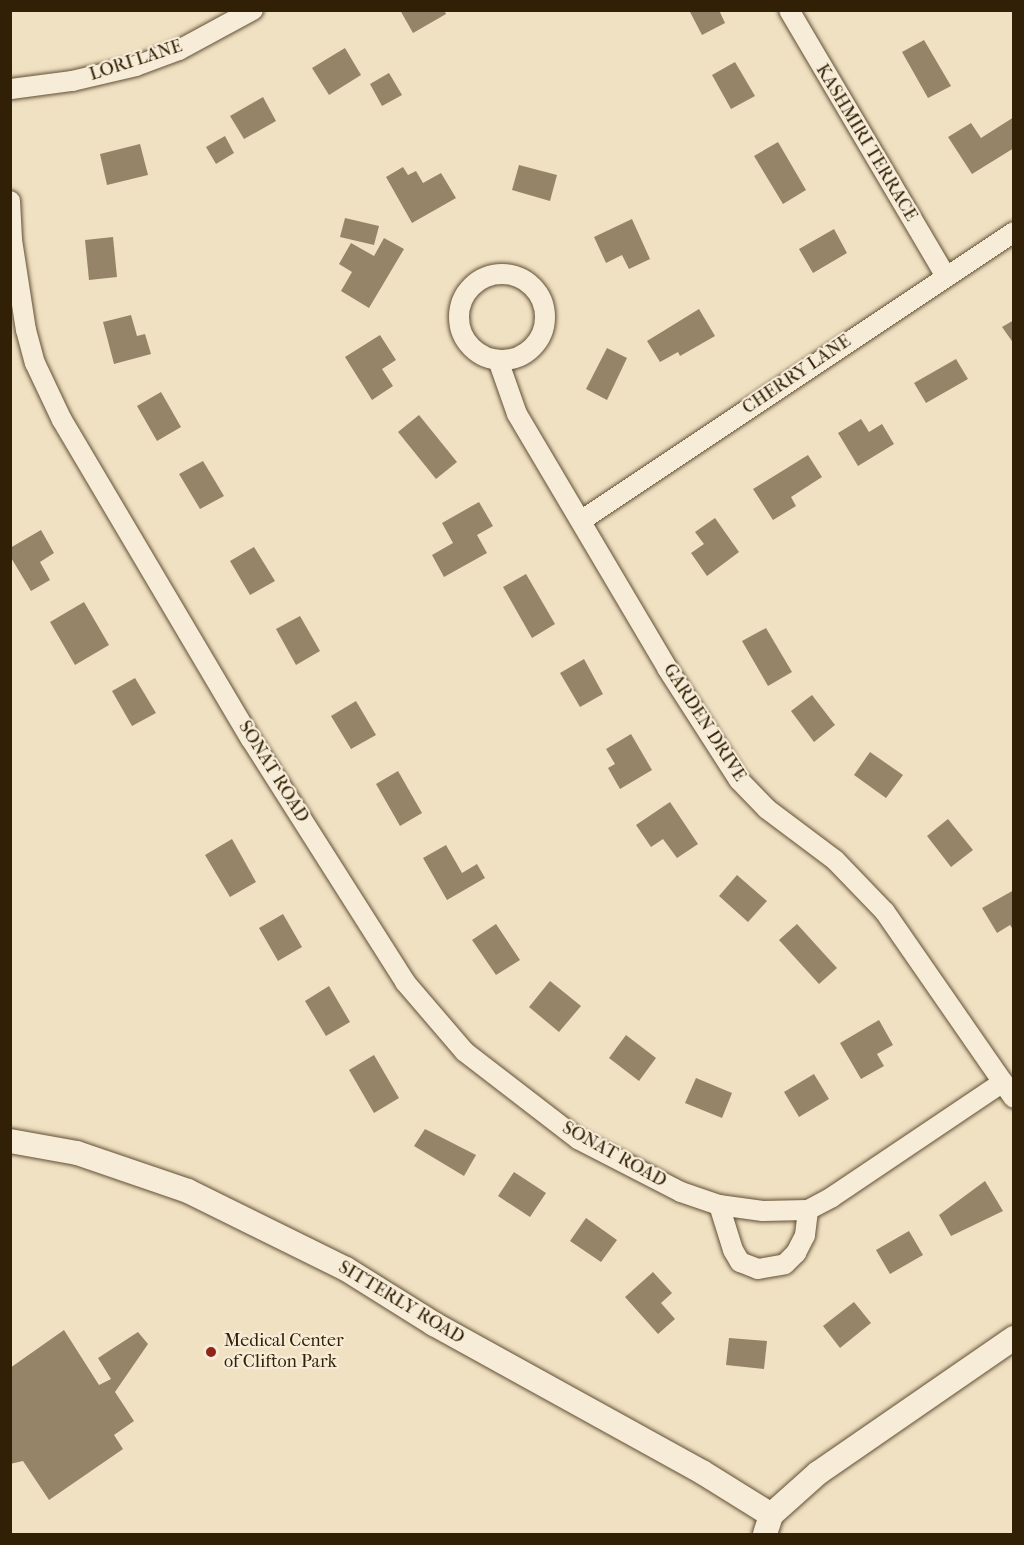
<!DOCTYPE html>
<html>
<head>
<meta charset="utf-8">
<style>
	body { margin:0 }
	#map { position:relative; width:1024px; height:1545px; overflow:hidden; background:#f1e1c3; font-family:"IM FELL French Canon",serif }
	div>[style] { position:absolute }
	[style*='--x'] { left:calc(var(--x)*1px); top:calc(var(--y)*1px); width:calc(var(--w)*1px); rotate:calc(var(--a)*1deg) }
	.building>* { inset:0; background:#958468 }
	.roads { filter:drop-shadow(0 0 2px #615035) drop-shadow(0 0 2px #615035) }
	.minor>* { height:20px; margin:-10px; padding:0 10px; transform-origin:10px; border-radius:10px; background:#f6ecd8 }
	.minor>.ring { margin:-10px; padding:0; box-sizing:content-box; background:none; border:20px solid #f6ecd8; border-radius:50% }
	.tertiary>* { height:24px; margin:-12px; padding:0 12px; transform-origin:12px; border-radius:12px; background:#f6ecd8 }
	.dots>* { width:16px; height:16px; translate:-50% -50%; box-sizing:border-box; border:3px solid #f6ecd8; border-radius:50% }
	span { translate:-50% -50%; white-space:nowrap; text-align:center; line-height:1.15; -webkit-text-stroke:4.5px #f6ecd8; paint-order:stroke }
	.street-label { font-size:18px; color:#312006 }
	.poi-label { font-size:18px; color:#312006 }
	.left { translate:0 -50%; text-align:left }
	.frame { position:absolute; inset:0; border:12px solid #312006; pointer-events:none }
</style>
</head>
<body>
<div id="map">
	<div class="building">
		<div style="clip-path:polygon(400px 10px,444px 10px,446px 14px,413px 33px)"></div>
		<div style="clip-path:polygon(689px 10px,719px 10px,725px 23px,702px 35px)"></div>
		<div style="clip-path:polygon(924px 40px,951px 86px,928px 98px,902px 52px)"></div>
		<div style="clip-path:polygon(345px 48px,361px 75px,329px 95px,312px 68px)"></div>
		<div style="clip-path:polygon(735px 62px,755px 96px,731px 109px,712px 75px)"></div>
		<div style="clip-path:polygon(389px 73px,402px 95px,382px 106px,370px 84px)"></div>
		<div style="clip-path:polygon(263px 97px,276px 121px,244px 139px,230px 116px)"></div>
		<div style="clip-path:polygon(1014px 117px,1014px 148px,972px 174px,948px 137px,971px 123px,981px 138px)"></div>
		<div style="clip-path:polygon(225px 136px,234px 153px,216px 164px,206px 147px)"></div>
		<div style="clip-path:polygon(778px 142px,806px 190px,783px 204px,754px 156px)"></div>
		<div style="clip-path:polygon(140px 144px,148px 175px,107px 185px,100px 154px)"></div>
		<div style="clip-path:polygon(519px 165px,557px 175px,550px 201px,512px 190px)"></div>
		<div style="clip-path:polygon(403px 167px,408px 175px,416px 171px,423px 183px,441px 173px,456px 198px,412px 223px,386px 177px)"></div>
		<div style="clip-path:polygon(345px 218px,379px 226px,374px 245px,340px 237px)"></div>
		<div style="clip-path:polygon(632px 219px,650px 259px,629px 269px,622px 255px,606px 263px,594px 237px)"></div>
		<div style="clip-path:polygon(834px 229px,847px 253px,813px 273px,799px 249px)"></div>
		<div style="clip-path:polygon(113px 237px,117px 277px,89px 280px,85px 240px)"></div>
		<div style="clip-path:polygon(384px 238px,404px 249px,369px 308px,341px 291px,352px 272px,339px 264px,351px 243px,374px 256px)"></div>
		<div style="clip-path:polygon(699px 309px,715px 336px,680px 356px,678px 352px,660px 362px,647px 341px)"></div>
		<div style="clip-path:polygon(131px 315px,137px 336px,145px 334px,151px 354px,114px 364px,103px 322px)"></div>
		<div style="clip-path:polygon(1014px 320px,1014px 344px,1002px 327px)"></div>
		<div style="clip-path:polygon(380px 335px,396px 360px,382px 369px,393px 386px,372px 400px,345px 357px)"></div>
		<div style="clip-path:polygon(607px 348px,627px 358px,607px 400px,586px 389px)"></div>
		<div style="clip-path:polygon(956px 359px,968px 379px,926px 403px,914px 383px)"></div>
		<div style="clip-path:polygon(161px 392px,181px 427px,157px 441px,137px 406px)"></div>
		<div style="clip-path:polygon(419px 415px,457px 462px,436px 479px,398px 432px)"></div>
		<div style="clip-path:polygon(861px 419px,869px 432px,882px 424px,894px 444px,858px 466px,838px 433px)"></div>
		<div style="clip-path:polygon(808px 455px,822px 477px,791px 497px,796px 506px,773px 520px,753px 489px)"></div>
		<div style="clip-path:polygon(203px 461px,224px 496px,200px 509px,179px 474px)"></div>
		<div style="clip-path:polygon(479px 502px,493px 526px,477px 535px,487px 553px,444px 577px,432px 555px,453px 543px,442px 523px)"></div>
		<div style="clip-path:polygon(715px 518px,739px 552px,707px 576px,691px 553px,704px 544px,695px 532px)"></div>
		<div style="clip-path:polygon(41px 530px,54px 553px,40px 562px,50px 580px,31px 591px,10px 556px,10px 548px)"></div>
		<div style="clip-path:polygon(254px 547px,275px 581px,250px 595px,230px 561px)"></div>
		<div style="clip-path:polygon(526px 574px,555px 624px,532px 638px,503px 587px)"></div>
		<div style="clip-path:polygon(84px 602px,109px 645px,75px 665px,50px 622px)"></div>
		<div style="clip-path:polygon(300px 616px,320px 651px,296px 665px,276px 629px)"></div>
		<div style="clip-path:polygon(766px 628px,792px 672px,768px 686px,742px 641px)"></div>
		<div style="clip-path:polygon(584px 659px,603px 694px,580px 707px,560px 673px)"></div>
		<div style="clip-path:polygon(135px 678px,156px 713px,132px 726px,112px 691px)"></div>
		<div style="clip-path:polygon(812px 695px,835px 725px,814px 742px,791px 711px)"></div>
		<div style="clip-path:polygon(356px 701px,376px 735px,351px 749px,331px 716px)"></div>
		<div style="clip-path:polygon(631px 734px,652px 770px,620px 789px,608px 768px,615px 764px,606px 749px)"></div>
		<div style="clip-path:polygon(870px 752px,903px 775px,886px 798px,854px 775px)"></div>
		<div style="clip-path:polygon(398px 771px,422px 813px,400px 826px,376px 784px)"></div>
		<div style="clip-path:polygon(670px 802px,698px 844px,677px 858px,663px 839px,651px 847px,636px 825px)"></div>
		<div style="clip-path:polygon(948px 819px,973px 850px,951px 867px,927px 836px)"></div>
		<div style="clip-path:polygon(232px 839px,256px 882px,230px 897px,205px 855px)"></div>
		<div style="clip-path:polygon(446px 845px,462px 873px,477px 864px,485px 878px,447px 900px,423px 858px)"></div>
		<div style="clip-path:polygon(737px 875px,767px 901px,748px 922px,719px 896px)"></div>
		<div style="clip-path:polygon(1014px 890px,1014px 931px,1010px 925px,997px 933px,982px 908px)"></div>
		<div style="clip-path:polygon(283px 914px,302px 947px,278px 961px,259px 928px)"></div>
		<div style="clip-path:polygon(496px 924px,520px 960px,496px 975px,472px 940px)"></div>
		<div style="clip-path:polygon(797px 924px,837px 968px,819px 984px,779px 940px)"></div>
		<div style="clip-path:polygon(550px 981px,581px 1006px,559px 1032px,529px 1007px)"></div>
		<div style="clip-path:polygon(329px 986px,350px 1022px,326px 1036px,305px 1001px)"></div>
		<div style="clip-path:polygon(879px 1020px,893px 1045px,877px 1054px,884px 1066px,861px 1079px,840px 1043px)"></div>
		<div style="clip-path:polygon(626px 1035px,656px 1058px,639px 1081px,609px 1058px)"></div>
		<div style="clip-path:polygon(374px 1055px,399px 1098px,374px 1113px,349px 1070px)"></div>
		<div style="clip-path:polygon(814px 1074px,829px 1099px,799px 1117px,784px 1092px)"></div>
		<div style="clip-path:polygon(696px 1078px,732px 1093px,722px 1118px,685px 1103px)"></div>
		<div style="clip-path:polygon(425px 1129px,476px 1155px,464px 1176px,414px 1146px)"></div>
		<div style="clip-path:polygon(514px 1172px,546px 1193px,530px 1217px,498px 1196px)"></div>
		<div style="clip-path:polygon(985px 1181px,1003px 1211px,951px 1236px,939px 1215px)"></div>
		<div style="clip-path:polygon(586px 1218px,617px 1240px,601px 1262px,570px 1241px)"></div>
		<div style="clip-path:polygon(909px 1231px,923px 1255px,890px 1274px,876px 1250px)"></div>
		<div style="clip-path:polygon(653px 1272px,672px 1293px,661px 1303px,675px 1319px,658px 1334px,625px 1297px)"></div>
		<div style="clip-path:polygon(854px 1302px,871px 1323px,840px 1348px,823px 1326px)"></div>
		<div style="clip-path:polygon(64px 1330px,99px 1385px,111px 1379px,98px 1358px,138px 1332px,148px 1344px,115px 1392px,134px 1421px,114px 1435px,123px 1449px,49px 1500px,23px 1461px,10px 1464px,10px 1368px)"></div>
		<div style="clip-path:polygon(729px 1338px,767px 1341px,764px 1369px,726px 1365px)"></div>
	</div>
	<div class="roads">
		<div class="minor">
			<div style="--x:789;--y:10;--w:308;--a:59.5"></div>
			<div style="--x:11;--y:89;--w:62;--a:-7.5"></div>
			<div style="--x:72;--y:81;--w:66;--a:-13.2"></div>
			<div style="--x:136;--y:66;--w:46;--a:-20.4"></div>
			<div style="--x:179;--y:50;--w:84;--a:-28.4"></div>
			<div style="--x:10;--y:201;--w:39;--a:87"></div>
			<div style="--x:12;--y:240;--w:91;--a:81.2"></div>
			<div style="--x:26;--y:330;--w:34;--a:75"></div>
			<div style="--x:35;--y:363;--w:63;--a:64.7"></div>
			<div style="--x:62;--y:420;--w:371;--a:59.4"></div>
			<div style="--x:251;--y:739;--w:288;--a:57.6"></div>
			<div style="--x:405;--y:982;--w:92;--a:49.4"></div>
			<div style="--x:465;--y:1052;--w:143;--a:37.6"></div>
			<div style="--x:578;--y:1139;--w:116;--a:27.2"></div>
			<div style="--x:681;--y:1192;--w:40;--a:18.9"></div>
			<div style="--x:719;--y:1205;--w:44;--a:7.8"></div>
			<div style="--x:763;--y:1211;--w:45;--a:-1.3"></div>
			<div style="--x:808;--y:1210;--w:27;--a:-28"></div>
			<div style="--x:832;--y:1197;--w:206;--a:-33.9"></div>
			<div class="ring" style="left:459px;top:274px;width:66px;height:66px"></div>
			<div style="--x:498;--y:360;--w:57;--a:70.6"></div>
			<div style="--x:517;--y:414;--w:295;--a:59.4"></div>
			<div style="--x:667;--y:668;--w:133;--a:57.3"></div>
			<div style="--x:739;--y:780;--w:40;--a:46"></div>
			<div style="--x:767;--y:809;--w:85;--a:36.9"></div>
			<div style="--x:835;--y:860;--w:72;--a:46.1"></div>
			<div style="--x:885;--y:912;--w:226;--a:55.3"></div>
			<div style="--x:582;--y:520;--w:519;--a:-33.69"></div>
			<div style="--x:719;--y:1205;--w:47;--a:72.7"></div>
			<div style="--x:733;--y:1250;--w:14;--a:60"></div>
			<div style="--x:740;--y:1262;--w:19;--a:21"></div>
			<div style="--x:758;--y:1269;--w:27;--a:-10"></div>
			<div style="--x:785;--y:1264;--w:16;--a:-45"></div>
			<div style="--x:796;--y:1253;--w:20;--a:-63"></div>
			<div style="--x:805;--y:1235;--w:25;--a:-83"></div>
		</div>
		<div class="tertiary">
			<div style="--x:10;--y:1141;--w:68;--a:10.2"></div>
			<div style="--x:77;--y:1153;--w:117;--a:18.9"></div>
			<div style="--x:188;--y:1191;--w:176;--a:26.3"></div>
			<div style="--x:346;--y:1269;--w:104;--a:32"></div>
			<div style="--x:434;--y:1324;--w:306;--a:28.9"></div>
			<div style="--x:702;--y:1472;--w:81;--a:31.9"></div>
			<div style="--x:765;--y:1534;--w:20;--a:-72"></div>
			<div style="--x:771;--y:1515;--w:63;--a:-41.8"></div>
			<div style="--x:818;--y:1473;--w:238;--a:-34.6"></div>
		</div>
	</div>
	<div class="dots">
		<div style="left:211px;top:1352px;background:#8f2418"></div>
	</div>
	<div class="street-label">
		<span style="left:136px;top:61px;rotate:-18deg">LORI LANE</span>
		<span style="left:866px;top:143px;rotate:59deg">KASHMIRI TERRACE</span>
		<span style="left:797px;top:375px;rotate:-34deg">CHERRY LANE</span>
		<span style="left:704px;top:723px;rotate:57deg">GARDEN DRIVE</span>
		<span style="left:273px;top:772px;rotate:58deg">SONAT ROAD</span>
		<span style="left:614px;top:1155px;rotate:29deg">SONAT ROAD</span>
		<span style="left:401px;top:1303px;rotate:31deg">SITTERLY ROAD</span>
	</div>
	<div class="poi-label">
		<span class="left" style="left:224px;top:1352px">Medical Center<br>of Clifton Park</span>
	</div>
	<div class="frame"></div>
</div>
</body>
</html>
